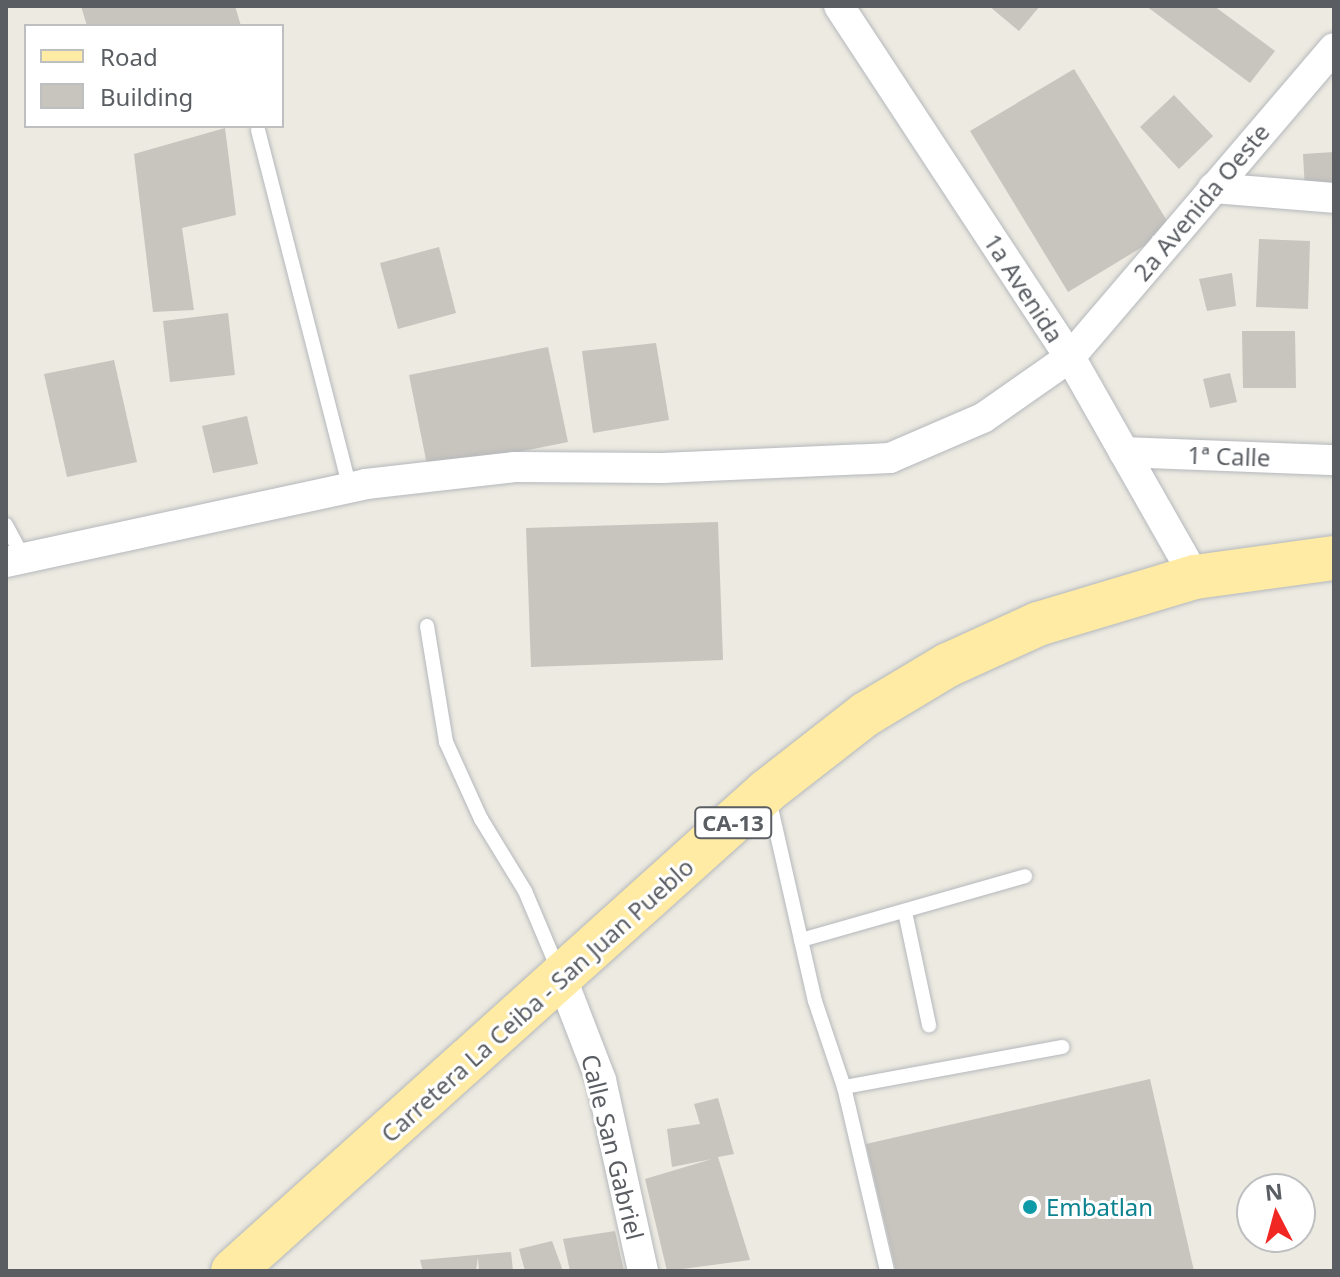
<!DOCTYPE html>
<html>
<head>
<meta charset="utf-8">
<style>
	body { margin:0 }
	#map { position:relative; width:1340px; height:1277px; overflow:hidden; background:#edeae1; font-family:"Noto Sans",sans-serif }
	div>[style] { position:absolute }
	[style*='--x'] { left:calc(var(--x)*1px); top:calc(var(--y)*1px); width:calc(var(--w)*1px); rotate:calc(var(--a)*1deg) }
	.building>* { inset:0; background:#c8c4be }
	.roads { filter:drop-shadow(0 0 2px #b4b8bc) drop-shadow(0 0 2px #b4b8bc) }
	.service>* { height:14px; margin:-7px; padding:0 7px; transform-origin:7px; border-radius:7px; background:#fff }
	.minor>* { height:30px; margin:-15px; padding:0 15px; transform-origin:15px; border-radius:15px; background:#fff }
	.primary>* { height:44px; margin:-22px; padding:0 22px; transform-origin:22px; border-radius:22px; background:#ffeba4 }
	.dots>* { width:22px; height:22px; translate:-50% -50%; box-sizing:border-box; border:4px solid #fff; border-radius:50% }
	span { translate:-50% -50%; white-space:nowrap; text-align:center; line-height:1.15; -webkit-text-stroke:6px #fff; paint-order:stroke }
	.shield-label span { padding:2px 6px; background:#fff; border:2px solid; border-radius:6px; -webkit-text-stroke-width:0 }
	.shield-label { font-size:22px; color:#5a5e63; font-weight:700 }
	.street-label { font-size:24px; color:#5a5e63 }
	.culture-label { font-size:24px; color:#0d838f }
	.left { translate:0 -50%; text-align:left }
	.frame { position:absolute; inset:0; border:8px solid #5a5e63; pointer-events:none }
	.legend { position:absolute; left:24px; top:24px; width:260px; height:104px; box-sizing:border-box; background:#fff; border:2px solid #bdbfc1; margin:0; padding:10px 14px; list-style:none; font-size:24px; color:#5a5e63 }
	.legend li { display:flex; align-items:center; gap:16px; height:40px }
	.legend b { width:40px; border:2px solid #bdbfc1 }
	.north { position:absolute; left:1236px; top:1173px; width:80px; height:80px; box-sizing:border-box; background:#fff; border:2px solid #bdbfc1; border-radius:50%; rotate:354deg; font-size:22px; font-weight:700; line-height:32px; text-align:center; color:#5a5e63 }
	.north::after { content:''; display:block; margin:auto; width:28px; height:36px; background:#f12723; clip-path:polygon(50% 0,100% 100%,50% 72%,0 100%) }
</style>
</head>
<body>
<div id="map">
	<div class="building">
		<div style="clip-path:polygon(81px 6px,235px 6px,241px 26px,87px 26px)"></div>
		<div style="clip-path:polygon(989px 6px,1040px 6px,1019px 31px)"></div>
		<div style="clip-path:polygon(1146px 6px,1214px 6px,1275px 51px,1250px 83px)"></div>
		<div style="clip-path:polygon(1074px 69px,1172px 229px,1068px 292px,970px 131px)"></div>
		<div style="clip-path:polygon(1174px 95px,1213px 136px,1179px 169px,1140px 127px)"></div>
		<div style="clip-path:polygon(225px 128px,236px 215px,182px 228px,194px 310px,153px 312px,134px 154px)"></div>
		<div style="clip-path:polygon(1334px 152px,1334px 188px,1305px 190px,1303px 154px)"></div>
		<div style="clip-path:polygon(1259px 239px,1310px 241px,1308px 309px,1256px 307px)"></div>
		<div style="clip-path:polygon(439px 247px,456px 313px,398px 329px,380px 263px)"></div>
		<div style="clip-path:polygon(1232px 273px,1236px 306px,1207px 311px,1199px 279px)"></div>
		<div style="clip-path:polygon(228px 313px,235px 375px,170px 382px,163px 321px)"></div>
		<div style="clip-path:polygon(1242px 331px,1295px 331px,1296px 388px,1243px 388px)"></div>
		<div style="clip-path:polygon(656px 343px,669px 420px,593px 433px,582px 351px)"></div>
		<div style="clip-path:polygon(548px 347px,568px 442px,428px 470px,409px 375px)"></div>
		<div style="clip-path:polygon(114px 360px,137px 462px,67px 477px,44px 374px)"></div>
		<div style="clip-path:polygon(1230px 373px,1237px 402px,1210px 408px,1203px 379px)"></div>
		<div style="clip-path:polygon(247px 416px,258px 464px,213px 473px,202px 426px)"></div>
		<div style="clip-path:polygon(718px 522px,723px 660px,531px 667px,526px 528px)"></div>
		<div style="clip-path:polygon(1150px 1079px,1194px 1271px,896px 1271px,866px 1144px)"></div>
		<div style="clip-path:polygon(718px 1098px,734px 1154px,718px 1157px,750px 1260px,667px 1271px,645px 1179px,712px 1159px,672px 1167px,667px 1129px,700px 1124px,694px 1104px)"></div>
		<div style="clip-path:polygon(615px 1231px,624px 1271px,570px 1271px,563px 1239px)"></div>
		<div style="clip-path:polygon(552px 1241px,563px 1271px,525px 1271px,519px 1249px)"></div>
		<div style="clip-path:polygon(511px 1252px,513px 1271px,479px 1271px,478px 1257px,476px 1271px,423px 1271px,420px 1260px)"></div>
	</div>
	<div class="roads">
		<div class="service">
			<div style="--x:258;--y:130;--w:370;--a:75.6"></div>
			<div style="--x:6;--y:525;--w:38;--a:62"></div>
			<div style="--x:427;--y:626;--w:118;--a:80.7"></div>
			<div style="--x:446;--y:742;--w:85;--a:65.6"></div>
			<div style="--x:481;--y:819;--w:84;--a:58.6"></div>
			<div style="--x:525;--y:891;--w:85;--a:67.1"></div>
			<div style="--x:769;--y:799;--w:207;--a:77.2"></div>
			<div style="--x:815;--y:1001;--w:91;--a:71.4"></div>
			<div style="--x:844;--y:1087;--w:189;--a:76.8"></div>
			<div style="--x:905;--y:912;--w:116;--a:78"></div>
			<div style="--x:801;--y:940;--w:233;--a:-15.9"></div>
			<div style="--x:844;--y:1087;--w:222;--a:-10.4"></div>
		</div>
		<div class="minor">
			<div style="--x:839;--y:6;--w:420;--a:56.7"></div>
			<div style="--x:1070;--y:357;--w:253;--a:60.4"></div>
			<div style="--x:1213;--y:188;--w:121;--a:4.7"></div>
			<div style="--x:1124;--y:452;--w:210;--a:2.2"></div>
			<div style="--x:6;--y:562;--w:368;--a:-12.2"></div>
			<div style="--x:366;--y:484;--w:150;--a:-6.5"></div>
			<div style="--x:515;--y:467;--w:147;--a:0.4"></div>
			<div style="--x:662;--y:468;--w:228;--a:-2.5"></div>
			<div style="--x:890;--y:458;--w:101;--a:-23.3"></div>
			<div style="--x:983;--y:418;--w:106;--a:-35"></div>
			<div style="--x:1070;--y:357;--w:406;--a:-49.5"></div>
			<div style="--x:562;--y:979;--w:108;--a:68.9"></div>
			<div style="--x:601;--y:1080;--w:196;--a:77.6"></div>
		</div>
		<div class="primary">
			<div style="--x:233;--y:1271;--w:718;--a:-41.95"></div>
			<div style="--x:767;--y:791;--w:125;--a:-37.9"></div>
			<div style="--x:866;--y:714;--w:96;--a:-30.9"></div>
			<div style="--x:948;--y:665;--w:99;--a:-24.5"></div>
			<div style="--x:1038;--y:624;--w:164;--a:-16.7"></div>
			<div style="--x:1195;--y:577;--w:140;--a:-7.8"></div>
		</div>
	</div>
	<div class="dots">
		<div style="left:1030px;top:1207px;background:#0f9aa8"></div>
	</div>
	<div class="shield-label">
		<span style="left:733px;top:823px">CA-13</span>
	</div>
	<div class="street-label">
		<span style="left:1201px;top:202px;rotate:-50deg">2a Avenida Oeste</span>
		<span style="left:1024px;top:288px;rotate:57deg">1a Avenida</span>
		<span style="left:1229px;top:456px;rotate:2deg">1ª Calle</span>
		<span style="left:537px;top:1000px;rotate:-42deg">Carretera La Ceiba - San Juan Pueblo</span>
		<span style="left:613px;top:1147px;rotate:76deg">Calle San Gabriel</span>
	</div>
	<div class="culture-label">
		<span class="left" style="left:1046px;top:1207px">Embatlan</span>
	</div>
	<div class="frame"></div>
	<ul class="legend">
	<li><b style="height:10px;background:#ffeba4"></b>Road</li>
	<li><b style="height:22px;background:#c8c4be"></b>Building</li>
	</ul>
	<div class="north">N</div>
</div>
</body>
</html>
